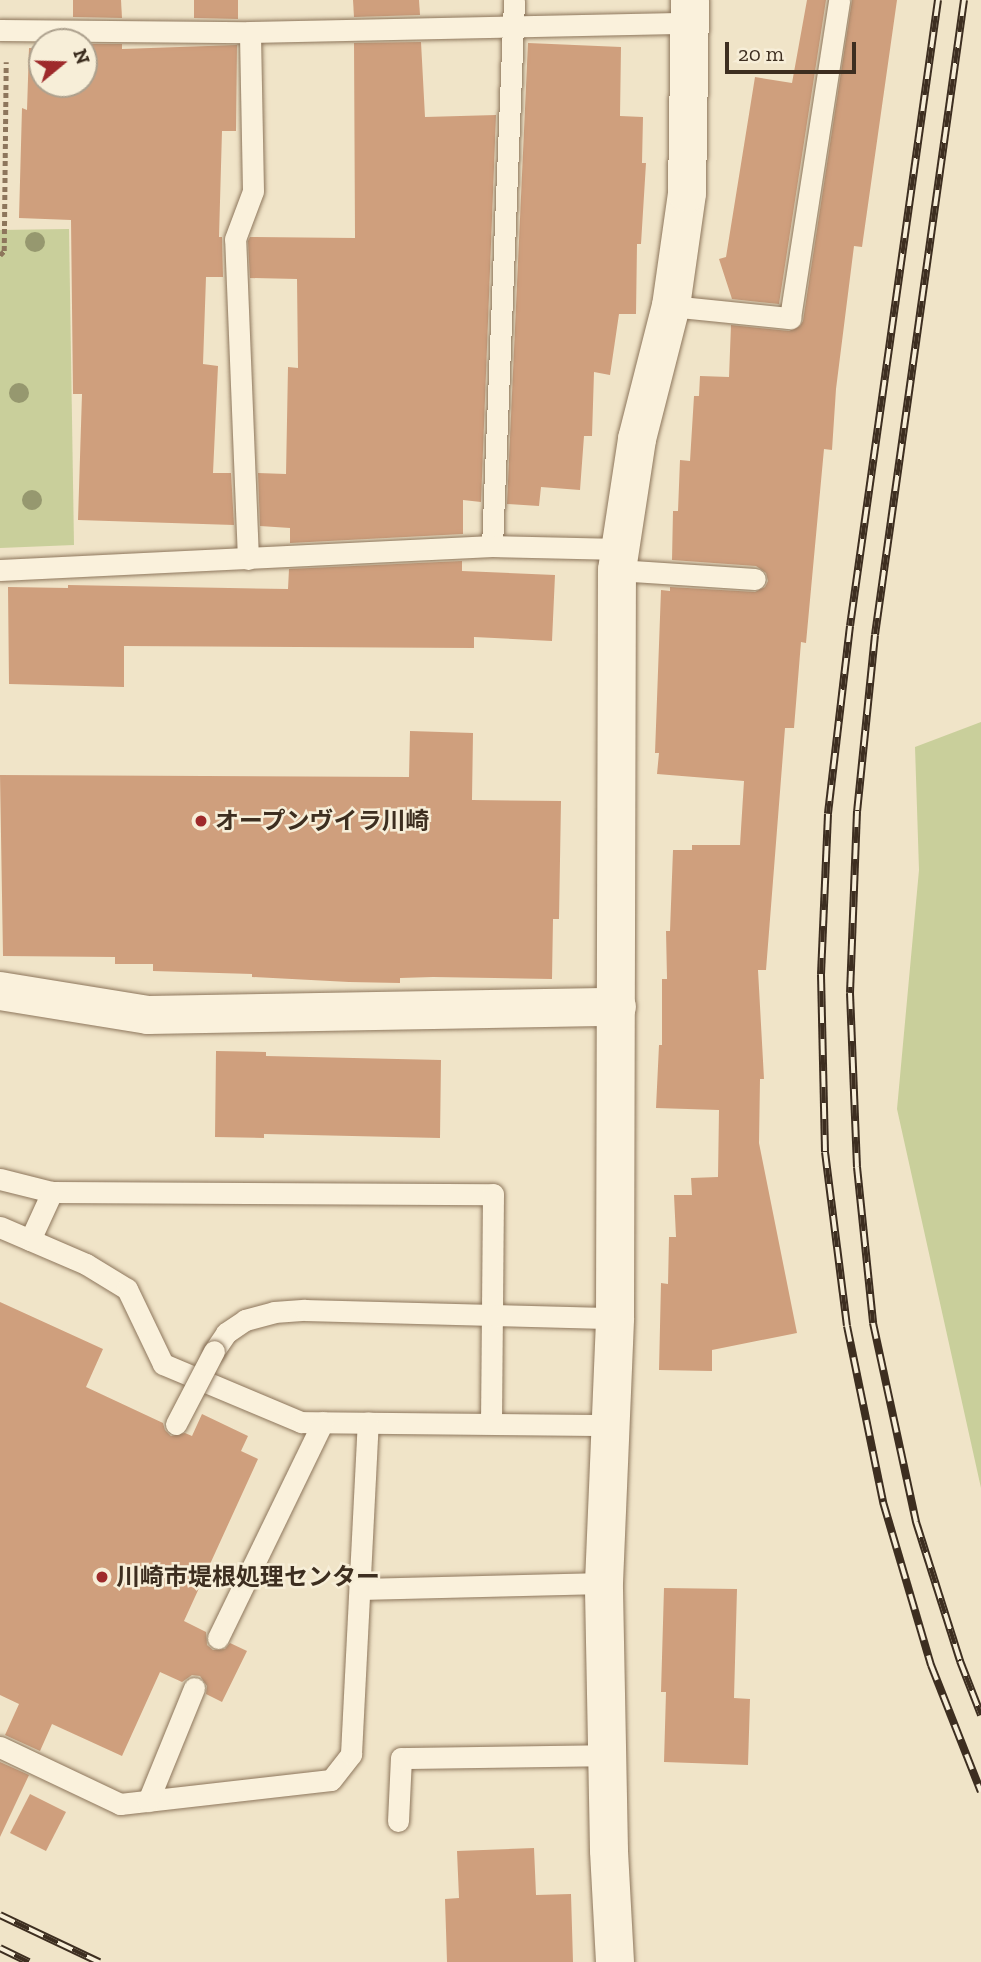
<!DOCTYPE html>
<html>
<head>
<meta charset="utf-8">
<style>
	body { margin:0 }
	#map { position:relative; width:981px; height:1962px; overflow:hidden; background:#f0e4c8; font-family:"Zilla Slab","Noto Sans JP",serif }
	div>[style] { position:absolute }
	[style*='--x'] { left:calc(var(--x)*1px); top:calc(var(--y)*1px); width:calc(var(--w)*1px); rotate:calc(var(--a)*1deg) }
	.green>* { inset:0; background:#c9cf9b }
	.building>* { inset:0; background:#cf9f7d }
	.path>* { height:4.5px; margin-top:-2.25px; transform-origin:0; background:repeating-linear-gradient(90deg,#8d765c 0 5px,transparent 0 8.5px) }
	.roads { filter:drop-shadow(0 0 2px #8d765c) drop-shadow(0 0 2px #8d765c) }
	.service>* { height:21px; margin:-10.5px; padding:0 10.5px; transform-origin:10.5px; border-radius:10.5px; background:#faf1dc }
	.minor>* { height:38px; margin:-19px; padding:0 19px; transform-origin:19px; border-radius:19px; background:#faf1dc }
	.tertiary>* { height:38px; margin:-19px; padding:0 19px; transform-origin:19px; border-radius:19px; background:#faf1dc }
	.rail>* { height:8px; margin-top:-4px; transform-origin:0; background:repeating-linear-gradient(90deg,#f7eed8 0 16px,#3d2e20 0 32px); box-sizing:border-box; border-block:2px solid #3d2e20 }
	.bridges { filter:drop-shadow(0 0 2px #8d765c) drop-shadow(0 0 2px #8d765c) }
	.service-bridge>* { height:21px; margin:-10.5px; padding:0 10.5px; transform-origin:10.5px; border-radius:10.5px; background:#faf1dc }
	.trees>* { width:20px; height:20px; margin:-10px; border-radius:50%; background:#96986f }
	.dots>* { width:19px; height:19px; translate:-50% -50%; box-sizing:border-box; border:4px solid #f7eed8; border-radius:50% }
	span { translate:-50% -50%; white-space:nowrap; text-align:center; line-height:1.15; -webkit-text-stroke:5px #f7eed8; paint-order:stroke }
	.poi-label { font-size:24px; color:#3d2e20; font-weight:700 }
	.left { translate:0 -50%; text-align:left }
	.north { position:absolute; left:28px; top:28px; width:70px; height:70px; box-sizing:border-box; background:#f7eed8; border:2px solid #ada18e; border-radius:50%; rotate:71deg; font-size:19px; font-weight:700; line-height:28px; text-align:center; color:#3d2e20 }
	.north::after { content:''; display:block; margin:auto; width:24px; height:32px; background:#9e2a2b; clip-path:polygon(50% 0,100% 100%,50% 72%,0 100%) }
	.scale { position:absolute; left:725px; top:42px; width:131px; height:32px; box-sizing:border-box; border:4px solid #3d2e20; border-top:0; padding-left:9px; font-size:21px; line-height:24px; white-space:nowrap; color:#3d2e20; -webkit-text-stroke:5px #f7eed8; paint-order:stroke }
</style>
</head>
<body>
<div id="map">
	<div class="green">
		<div style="clip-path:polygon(69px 229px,74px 545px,0 548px,0 230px)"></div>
		<div style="clip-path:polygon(981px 722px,981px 1488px,897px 1109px,919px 870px,915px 747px)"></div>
	</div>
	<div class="building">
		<div style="clip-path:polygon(73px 0,121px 0,122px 18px,73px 17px)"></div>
		<div style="clip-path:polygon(194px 0,238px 0,238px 19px,194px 18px)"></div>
		<div style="clip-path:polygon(353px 0,419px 0,420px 15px,354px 17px)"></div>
		<div style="clip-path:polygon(807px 0,826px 0,779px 304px,732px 299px,719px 259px,726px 257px,755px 77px,792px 83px)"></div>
		<div style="clip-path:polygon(852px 0,897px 0,862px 247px,854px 246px,836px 389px,832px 450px,824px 449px,806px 643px,801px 642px,794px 728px,785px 728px,766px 970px,758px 970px,764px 1079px,760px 1079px,759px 1143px,797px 1333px,712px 1350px,712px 1371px,659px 1370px,661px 1283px,668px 1284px,669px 1237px,676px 1237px,674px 1195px,692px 1195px,691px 1178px,718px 1177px,719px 1110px,656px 1108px,659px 1045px,662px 1045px,662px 979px,667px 979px,666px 931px,670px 931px,673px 850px,692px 850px,692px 845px,740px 845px,744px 781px,657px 774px,659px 753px,655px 753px,661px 590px,670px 591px,670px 587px,755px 592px,765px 587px,768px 581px,766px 573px,756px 566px,672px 560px,673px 511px,678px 511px,680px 460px,690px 461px,694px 396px,699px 396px,700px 376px,729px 377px,731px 325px,789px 331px,800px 326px,803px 321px)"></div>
		<div style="clip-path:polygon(421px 42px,425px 117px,496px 115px,481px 502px,463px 500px,463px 534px,290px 543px,290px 528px,260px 526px,258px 473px,286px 474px,288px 367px,298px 368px,297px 279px,250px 278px,248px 241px,250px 237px,355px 238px,354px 43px)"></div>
		<div style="clip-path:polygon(528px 43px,621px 47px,620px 116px,643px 117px,642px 163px,646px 163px,641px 244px,637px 244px,636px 314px,619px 314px,610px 375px,594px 372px,592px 436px,584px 436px,580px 490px,541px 487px,539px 506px,507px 504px)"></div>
		<div style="clip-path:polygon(84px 44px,122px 44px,122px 49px,237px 45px,236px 131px,222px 131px,219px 237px,222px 237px,223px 277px,206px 277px,203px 364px,218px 366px,213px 473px,231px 473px,234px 525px,78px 520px,82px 394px,73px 394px,71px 220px,19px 218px,22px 108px,27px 110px,29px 48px,42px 48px,42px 84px,84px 84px)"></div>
		<div style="clip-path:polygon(462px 561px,462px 571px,555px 575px,552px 641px,474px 637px,474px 648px,124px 646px,124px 687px,9px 684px,8px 587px,68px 588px,68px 585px,288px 589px,289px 569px)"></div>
		<div style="clip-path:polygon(410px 731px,473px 733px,472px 800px,561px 801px,559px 919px,553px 919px,552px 979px,433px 977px,400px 978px,400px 983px,349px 982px,252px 977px,252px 974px,153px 971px,153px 964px,115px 964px,115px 957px,3px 956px,0 775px,409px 777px)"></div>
		<div style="clip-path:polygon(216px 1051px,266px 1052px,266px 1056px,441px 1060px,440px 1138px,264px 1134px,264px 1138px,215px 1137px)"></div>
		<div style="clip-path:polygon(0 1302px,103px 1349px,86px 1387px,163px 1423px,165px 1430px,171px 1436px,185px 1433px,192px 1436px,202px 1414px,248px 1436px,241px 1451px,258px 1459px,184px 1621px,206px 1632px,207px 1645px,213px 1650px,225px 1649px,230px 1643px,247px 1651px,222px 1702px,206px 1694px,207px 1686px,200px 1676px,192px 1675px,182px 1682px,160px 1672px,122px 1756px,52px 1724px,40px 1751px,5px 1735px,19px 1704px,0 1695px)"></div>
		<div style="clip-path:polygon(664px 1588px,737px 1589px,734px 1698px,750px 1699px,748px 1765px,664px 1762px,666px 1692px,661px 1692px)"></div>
		<div style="clip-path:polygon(0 1762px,29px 1775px,0 1837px)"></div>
		<div style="clip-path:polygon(30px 1794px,66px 1812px,46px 1851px,10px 1833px)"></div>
		<div style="clip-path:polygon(534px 1848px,536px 1895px,571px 1894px,573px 1962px,447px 1962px,445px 1899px,459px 1898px,457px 1851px)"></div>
	</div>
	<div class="path">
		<div style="--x:0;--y:255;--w:6;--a:-45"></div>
		<div style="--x:4;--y:251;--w:189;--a:-89.4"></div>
	</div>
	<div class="roads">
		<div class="service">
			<div style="--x:0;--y:30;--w:250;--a:0.5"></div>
			<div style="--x:250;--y:32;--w:440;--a:-1.2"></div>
			<div style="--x:671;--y:306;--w:120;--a:5.8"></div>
			<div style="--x:790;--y:318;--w:322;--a:-81.2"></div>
			<div style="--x:492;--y:546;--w:546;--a:-87.69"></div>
			<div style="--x:248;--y:559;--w:320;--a:-92.3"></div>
			<div style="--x:235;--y:239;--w:51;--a:-69.4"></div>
			<div style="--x:253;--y:191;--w:159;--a:-91.1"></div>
			<div style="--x:0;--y:570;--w:493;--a:-2.8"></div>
			<div style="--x:492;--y:546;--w:129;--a:1.3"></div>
			<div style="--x:617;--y:570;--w:138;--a:3.7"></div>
			<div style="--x:0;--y:1179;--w:54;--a:14"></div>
			<div style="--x:52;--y:1192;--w:441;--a:0.3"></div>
			<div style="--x:493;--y:1194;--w:229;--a:90.5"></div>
			<div style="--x:0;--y:1227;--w:94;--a:23.3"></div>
			<div style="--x:86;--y:1264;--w:48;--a:31.4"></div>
			<div style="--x:127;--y:1289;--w:83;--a:64.4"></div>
			<div style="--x:163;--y:1364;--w:150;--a:22.8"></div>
			<div style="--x:301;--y:1422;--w:310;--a:0.6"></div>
			<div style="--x:30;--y:1240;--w:53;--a:-65.4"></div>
			<div style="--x:214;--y:1351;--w:22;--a:-56"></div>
			<div style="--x:226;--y:1333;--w:23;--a:-34"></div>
			<div style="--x:245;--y:1320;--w:30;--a:-15"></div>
			<div style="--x:274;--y:1312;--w:31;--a:-4"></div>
			<div style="--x:305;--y:1310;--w:310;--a:1.5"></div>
			<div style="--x:360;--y:1589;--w:244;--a:-1.4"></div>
			<div style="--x:218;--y:1638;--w:240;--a:-64.1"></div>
			<div style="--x:0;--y:1747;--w:133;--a:25.4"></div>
			<div style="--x:120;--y:1804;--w:212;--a:-6.5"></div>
			<div style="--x:331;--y:1780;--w:33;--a:-52"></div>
			<div style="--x:351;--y:1754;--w:332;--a:-87.1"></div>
			<div style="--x:148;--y:1801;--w:122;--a:-67.8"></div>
			<div style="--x:398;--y:1821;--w:63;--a:-87.3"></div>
			<div style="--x:401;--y:1758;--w:208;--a:-0.8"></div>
		</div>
		<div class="minor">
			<div style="--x:0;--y:991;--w:150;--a:9.2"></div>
			<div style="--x:148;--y:1015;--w:469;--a:-1"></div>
		</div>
		<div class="tertiary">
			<div style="--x:615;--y:1962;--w:112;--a:-93.1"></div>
			<div style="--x:609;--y:1850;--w:267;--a:-91.1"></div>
			<div style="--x:604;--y:1583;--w:265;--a:-87.6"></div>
			<div style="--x:615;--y:1318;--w:748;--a:-89.85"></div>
			<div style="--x:617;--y:570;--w:133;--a:-81.3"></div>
			<div style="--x:637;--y:439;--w:137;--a:-75.7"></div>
			<div style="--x:671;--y:306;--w:114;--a:-81.9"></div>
			<div style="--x:687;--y:193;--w:193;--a:-89.1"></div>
		</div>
	</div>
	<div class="rail">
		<div style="--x:938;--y:0;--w:632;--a:98"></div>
		<div style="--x:850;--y:626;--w:189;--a:96.7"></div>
		<div style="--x:828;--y:814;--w:161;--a:92.5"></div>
		<div style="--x:821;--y:975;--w:177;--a:88.7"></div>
		<div style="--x:825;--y:1152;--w:175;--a:82.8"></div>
		<div style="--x:847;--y:1326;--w:180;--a:78.4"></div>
		<div style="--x:883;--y:1502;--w:170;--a:73.6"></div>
		<div style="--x:931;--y:1665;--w:136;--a:68.5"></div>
		<div style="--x:964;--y:0;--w:641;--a:97.98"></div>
		<div style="--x:875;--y:635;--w:177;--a:95.8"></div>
		<div style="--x:857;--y:811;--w:182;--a:92.2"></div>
		<div style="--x:850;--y:993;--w:174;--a:87.7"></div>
		<div style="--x:857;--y:1167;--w:157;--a:84.1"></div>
		<div style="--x:873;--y:1323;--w:204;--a:77.8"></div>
		<div style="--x:916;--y:1522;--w:146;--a:72.4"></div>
		<div style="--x:960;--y:1661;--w:58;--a:68.7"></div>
		<div style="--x:0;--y:1915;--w:110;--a:25.4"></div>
		<div style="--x:0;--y:1948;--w:32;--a:26"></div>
	</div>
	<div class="bridges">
		<div class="service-bridge">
			<div style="--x:176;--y:1424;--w:82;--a:-62.5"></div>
		</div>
	</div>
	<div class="trees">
		<div style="left:35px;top:242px"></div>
		<div style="left:19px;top:393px"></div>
		<div style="left:32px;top:500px"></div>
	</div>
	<div class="dots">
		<div style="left:201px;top:821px;background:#9e2a2b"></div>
		<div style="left:102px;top:1577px;background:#9e2a2b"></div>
	</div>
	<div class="poi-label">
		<span class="left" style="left:215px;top:821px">オープンヴイラ川崎</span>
		<span class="left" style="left:116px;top:1577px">川崎市堤根処理センター</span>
	</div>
	<div class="north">N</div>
	<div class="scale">20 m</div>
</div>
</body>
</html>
